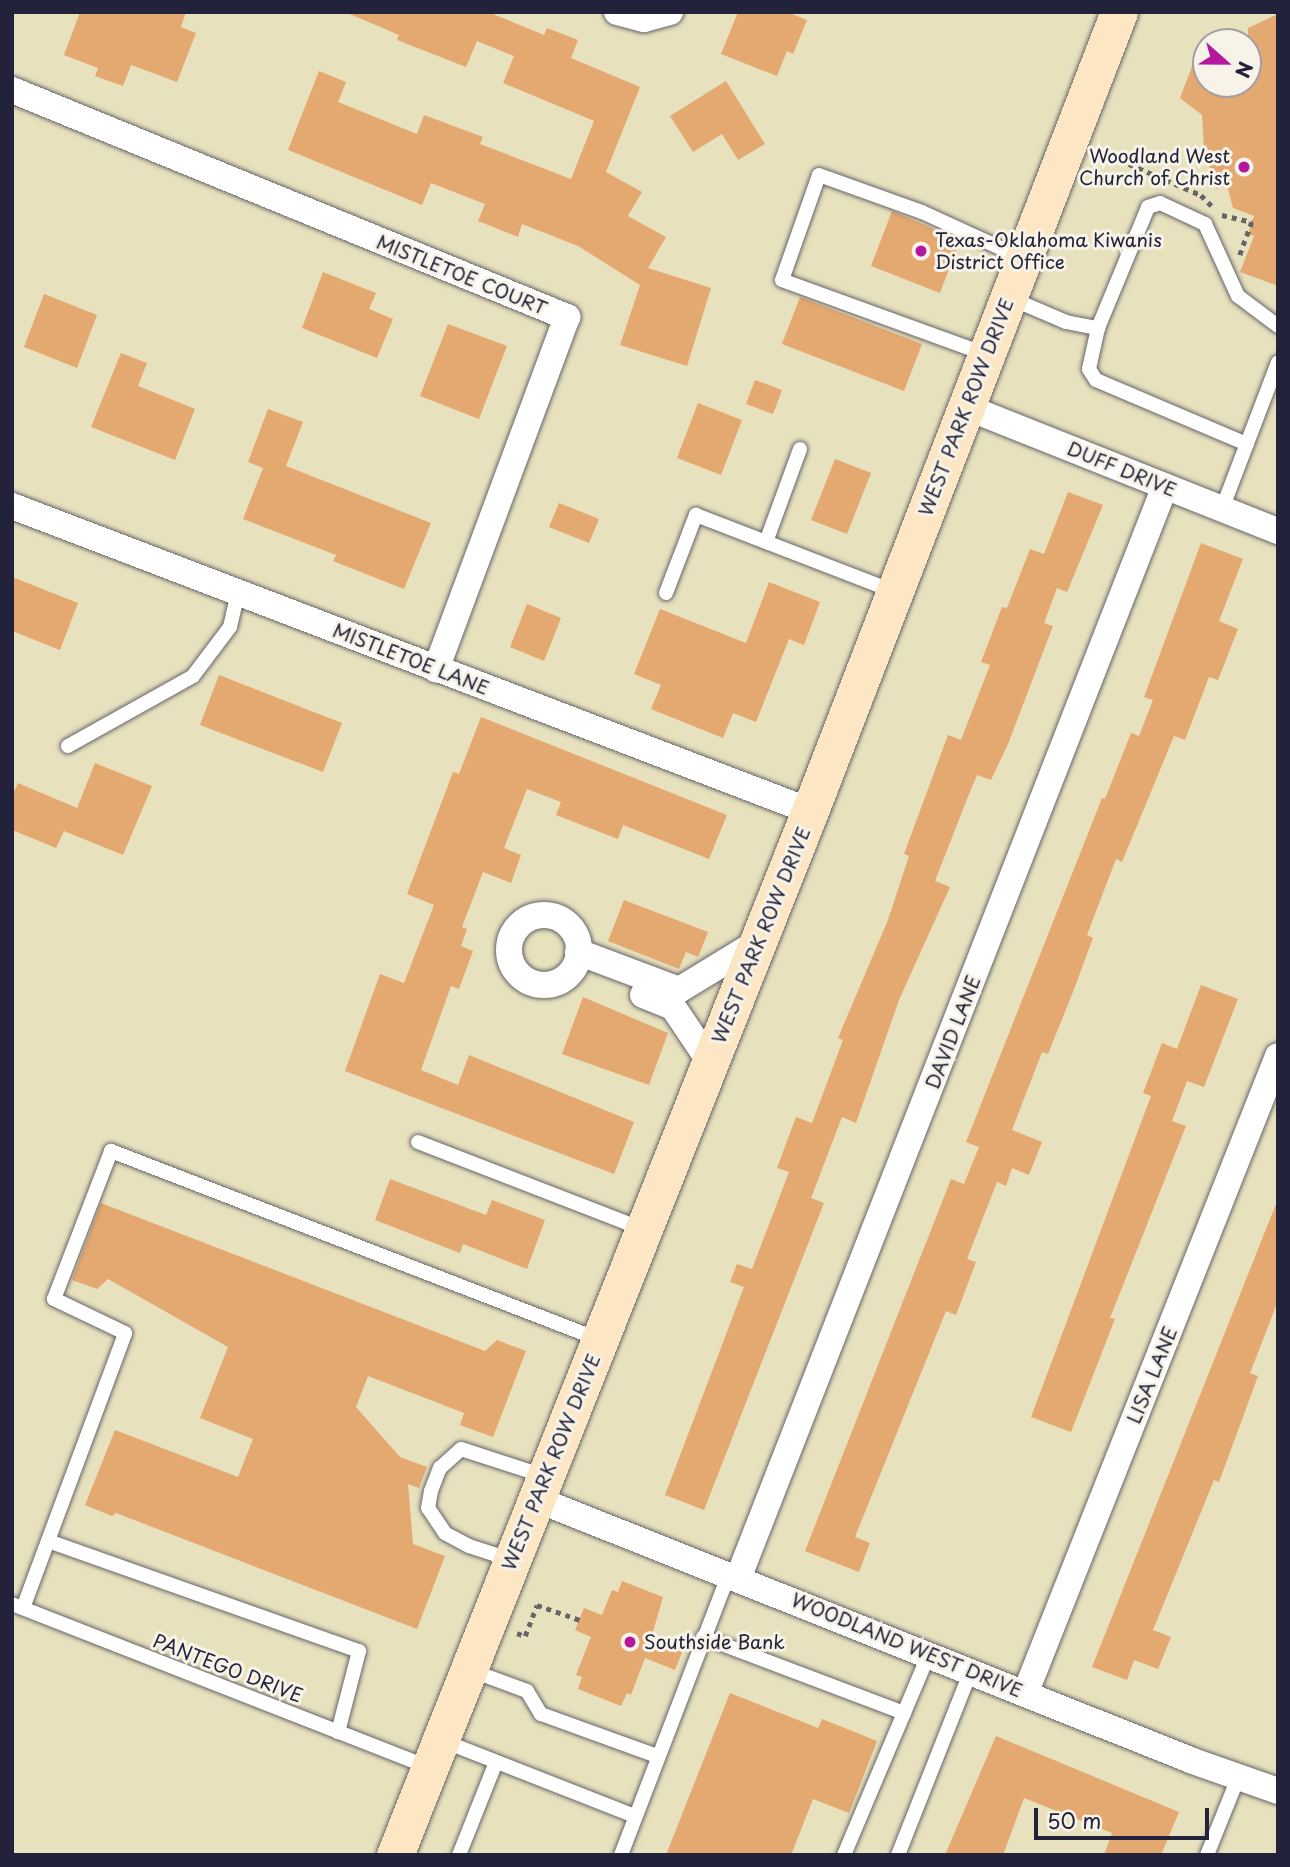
<!DOCTYPE html>
<html>
<head>
<meta charset="utf-8">
<style>
	body { margin:0 }
	#map { position:relative; width:1290px; height:1867px; overflow:hidden; background:#e7e1be; font-family:"Playpen Sans",sans-serif }
	div>[style] { position:absolute }
	[style*='--x'] { left:calc(var(--x)*1px); top:calc(var(--y)*1px); width:calc(var(--w)*1px); rotate:calc(var(--a)*1deg) }
	.building>* { inset:0; background:#e4a871 }
	.path>* { height:4.5px; margin-top:-2.25px; transform-origin:0; background:repeating-linear-gradient(90deg,#676569 0 5px,transparent 0 10px) }
	.roads { filter:drop-shadow(0 0 2px #676569) drop-shadow(0 0 2px #676569) }
	.lane>* { height:14px; margin:-7px; padding:0 7px; transform-origin:7px; border-radius:7px; background:#fff }
	.street>* { height:26px; margin:-13px; padding:0 13px; transform-origin:13px; border-radius:13px; background:#fff }
	.street>.ring { margin:-13px; padding:0; box-sizing:content-box; background:none; border:26px solid #fff; border-radius:50% }
	.secondary>* { height:37px; margin:-18.5px; padding:0 18.5px; transform-origin:18.5px; border-radius:18.5px; background:#fce6c4 }
	.dots>* { width:19px; height:19px; translate:-50% -50%; box-sizing:border-box; border:4px solid #f7f3e8; border-radius:50% }
	span { translate:-50% -50%; white-space:nowrap; text-align:center; line-height:1.15; -webkit-text-stroke:6px #f7f3e8; paint-order:stroke }
	.poi-label { font-size:19px; color:#22223b }
	.right { translate:-100% -50%; text-align:right }
	.left { translate:0 -50%; text-align:left }
	.street-label { font-size:19px; color:#22223b }
	.frame { position:absolute; inset:0; border:14px solid #22223b; pointer-events:none }
	.north { position:absolute; left:1192px; top:28px; width:70px; height:70px; box-sizing:border-box; background:#f7f3e8; border:2px solid #a29fa3; border-radius:50%; rotate:111deg; font-size:19px; font-weight:700; line-height:28px; text-align:center; color:#22223b }
	.north::after { content:''; display:block; margin:auto; width:24px; height:32px; background:#b5179e; clip-path:polygon(50% 0,100% 100%,50% 72%,0 100%) }
	.scale { position:absolute; left:1034px; top:1808px; width:175px; height:32px; box-sizing:border-box; border:4px solid #22223b; border-top:0; padding-left:9px; font-size:21px; line-height:24px; white-space:nowrap; color:#22223b; -webkit-text-stroke:5px #f7f3e8; paint-order:stroke }
</style>
</head>
<body>
<div id="map">
	<div class="building">
		<div style="clip-path:polygon(80px 12px,186px 12px,181px 27px,196px 33px,177px 82px,131px 65px,123px 86px,95px 76px,98px 68px,64px 55px)"></div>
		<div style="clip-path:polygon(345px 12px,488px 12px,544px 35px,547px 28px,578px 40px,571px 58px,640px 87px,606px 172px,642px 192px,628px 216px,666px 237px,648px 268px,711px 288px,687px 366px,620px 345px,640px 285px,578px 246px,522px 224px,518px 237px,478px 221px,485px 204px,431px 183px,422px 205px,288px 150px,319px 71px,346px 82px,338px 102px,417px 134px,424px 115px,483px 137px,480px 144px,571px 179px,594px 121px,503px 83px,514px 56px,477px 41px,466px 67px,397px 40px,399px 35px)"></div>
		<div style="clip-path:polygon(738px 12px,787px 12px,807px 20px,793px 54px,787px 51px,777px 76px,721px 54px)"></div>
		<div style="clip-path:polygon(1278px 14px,1278px 286px,1240px 272px,1254px 236px,1248px 234px,1254px 216px,1233px 208px,1227px 186px,1216px 189px,1204px 148px,1202px 115px,1180px 98px,1204px 35px,1206px 84px,1248px 84px,1248px 28px)"></div>
		<div style="clip-path:polygon(726px 81px,765px 144px,738px 160px,722px 134px,693px 152px,670px 116px)"></div>
		<div style="clip-path:polygon(892px 211px,960px 240px,940px 293px,871px 266px)"></div>
		<div style="clip-path:polygon(323px 272px,376px 293px,369px 309px,393px 319px,377px 358px,302px 328px)"></div>
		<div style="clip-path:polygon(44px 294px,97px 315px,77px 368px,24px 347px)"></div>
		<div style="clip-path:polygon(800px 297px,922px 344px,904px 391px,782px 344px)"></div>
		<div style="clip-path:polygon(448px 324px,507px 346px,479px 419px,420px 396px)"></div>
		<div style="clip-path:polygon(121px 353px,147px 363px,138px 386px,195px 409px,175px 460px,91px 427px)"></div>
		<div style="clip-path:polygon(755px 380px,782px 390px,773px 414px,746px 404px)"></div>
		<div style="clip-path:polygon(698px 403px,742px 420px,721px 475px,677px 458px)"></div>
		<div style="clip-path:polygon(268px 409px,303px 422px,286px 466px,431px 523px,404px 589px,333px 561px,336px 555px,243px 519px,263px 468px,248px 462px)"></div>
		<div style="clip-path:polygon(835px 459px,871px 473px,847px 534px,811px 520px)"></div>
		<div style="clip-path:polygon(1068px 492px,1103px 505px,1067px 592px,1057px 588px,1044px 623px,1053px 626px,1008px 744px,991px 780px,977px 775px,967px 799px,935px 881px,950px 887px,899px 1000px,856px 1123px,842px 1117px,811px 1198px,824px 1203px,704px 1510px,665px 1495px,744px 1287px,730px 1282px,737px 1264px,752px 1269px,789px 1172px,777px 1168px,796px 1117px,812px 1123px,843px 1040px,838px 1038px,888px 920px,909px 856px,904px 854px,948px 735px,961px 740px,990px 665px,981px 662px,1002px 607px,1007px 608px,1030px 549px,1044px 554px)"></div>
		<div style="clip-path:polygon(559px 503px,599px 519px,589px 543px,549px 527px)"></div>
		<div style="clip-path:polygon(1201px 543px,1243px 559px,1219px 621px,1238px 629px,1218px 680px,1209px 677px,1185px 740px,1174px 736px,1122px 862px,1116px 859px,1087px 935px,1093px 938px,1073px 992px,1048px 1054px,1042px 1052px,1012px 1130px,1042px 1142px,1029px 1175px,1012px 1168px,1006px 1186px,997px 1182px,967px 1259px,976px 1262px,956px 1315px,946px 1311px,855px 1537px,870px 1543px,859px 1572px,805px 1551px,951px 1179px,964px 1184px,979px 1147px,966px 1142px,1102px 798px,1105px 799px,1131px 733px,1139px 736px,1153px 700px,1144px 697px)"></div>
		<div style="clip-path:polygon(12px 577px,78px 603px,60px 650px,12px 631px)"></div>
		<div style="clip-path:polygon(769px 582px,820px 602px,804px 645px,789px 639px,756px 722px,733px 713px,723px 738px,651px 709px,661px 685px,634px 674px,660px 609px,746px 643px)"></div>
		<div style="clip-path:polygon(527px 604px,561px 618px,544px 661px,510px 647px)"></div>
		<div style="clip-path:polygon(219px 675px,342px 723px,323px 772px,200px 725px)"></div>
		<div style="clip-path:polygon(481px 717px,727px 815px,709px 859px,623px 825px,618px 839px,556px 815px,561px 802px,527px 789px,504px 848px,521px 855px,511px 883px,483px 872px,462px 927px,467px 929px,461px 946px,473px 951px,459px 989px,451px 986px,421px 1070px,458px 1085px,469px 1055px,634px 1122px,614px 1174px,345px 1071px,380px 974px,404px 983px,434px 905px,407px 894px,453px 772px,459px 774px)"></div>
		<div style="clip-path:polygon(95px 763px,152px 786px,123px 855px,64px 831px,56px 848px,12px 830px,12px 796px,18px 783px,77px 808px)"></div>
		<div style="clip-path:polygon(624px 900px,708px 932px,698px 957px,686px 952px,679px 969px,608px 941px)"></div>
		<div style="clip-path:polygon(1201px 985px,1238px 999px,1204px 1087px,1187px 1081px,1172px 1121px,1186px 1126px,1110px 1318px,1115px 1319px,1071px 1432px,1031px 1417px,1151px 1096px,1143px 1093px,1162px 1043px,1177px 1049px)"></div>
		<div style="clip-path:polygon(583px 997px,668px 1033px,649px 1085px,562px 1054px)"></div>
		<div style="clip-path:polygon(390px 1179px,486px 1215px,492px 1200px,545px 1220px,527px 1269px,463px 1244px,460px 1253px,375px 1220px)"></div>
		<div style="clip-path:polygon(1278px 1199px,1278px 1301px,1250px 1373px,1258px 1376px,1219px 1482px,1214px 1480px,1153px 1630px,1171px 1637px,1158px 1669px,1134px 1660px,1127px 1680px,1092px 1667px)"></div>
		<div style="clip-path:polygon(101px 1203px,485px 1351px,497px 1340px,526px 1351px,493px 1437px,460px 1425px,464px 1413px,368px 1376px,356px 1407px,400px 1457px,427px 1467px,419px 1488px,408px 1484px,413px 1544px,445px 1556px,417px 1629px,116px 1513px,112px 1516px,85px 1505px,115px 1430px,238px 1477px,253px 1439px,200px 1418px,228px 1347px,108px 1279px,97px 1289px,72px 1280px)"></div>
		<div style="clip-path:polygon(622px 1581px,663px 1597px,652px 1635px,684px 1647px,675px 1670px,645px 1658px,631px 1695px,627px 1693px,621px 1706px,578px 1689px,582px 1677px,576px 1675px,591px 1637px,575px 1630px,584px 1608px,602px 1615px,612px 1590px,618px 1592px)"></div>
		<div style="clip-path:polygon(730px 1693px,818px 1728px,822px 1719px,877px 1741px,849px 1813px,813px 1799px,791px 1855px,666px 1855px)"></div>
		<div style="clip-path:polygon(996px 1736px,1179px 1812px,1161px 1855px,1104px 1855px,1112px 1833px,1024px 1798px,1003px 1855px,945px 1855px)"></div>
	</div>
	<div class="path">
		<div style="--x:1129;--y:164;--w:78;--a:23.3"></div>
		<div style="--x:1201;--y:195;--w:17;--a:45"></div>
		<div style="--x:1222;--y:215;--w:31;--a:13"></div>
		<div style="--x:1252;--y:222;--w:38;--a:110"></div>
		<div style="--x:517;--y:1633;--w:9;--a:21"></div>
		<div style="--x:525;--y:1636;--w:33;--a:-69"></div>
		<div style="--x:537;--y:1605;--w:46;--a:19.2"></div>
	</div>
	<div class="roads">
		<div class="lane">
			<div style="--x:1010;--y:298;--w:61;--a:23.2"></div>
			<div style="--x:1066;--y:322;--w:33;--a:11"></div>
			<div style="--x:1098;--y:328;--w:131;--a:-67.5"></div>
			<div style="--x:1148;--y:207;--w:13;--a:-18"></div>
			<div style="--x:1160;--y:203;--w:50;--a:25"></div>
			<div style="--x:1205;--y:224;--w:79;--a:65.4"></div>
			<div style="--x:1238;--y:296;--w:50;--a:36.9"></div>
			<div style="--x:1098;--y:328;--w:42;--a:102.4"></div>
			<div style="--x:1089;--y:369;--w:13;--a:58"></div>
			<div style="--x:1096;--y:380;--w:164;--a:23"></div>
			<div style="--x:985;--y:354;--w:216;--a:-160"></div>
			<div style="--x:782;--y:280;--w:111;--a:-70.6"></div>
			<div style="--x:819;--y:175;--w:109;--a:19.8"></div>
			<div style="--x:922;--y:212;--w:110;--a:24.7"></div>
			<div style="--x:1222;--y:509;--w:157;--a:-69.1"></div>
			<div style="--x:766;--y:542;--w:99;--a:-69.9"></div>
			<div style="--x:666;--y:593;--w:84;--a:-69"></div>
			<div style="--x:696;--y:515;--w:211;--a:21.1"></div>
			<div style="--x:68;--y:746;--w:143;--a:-29.2"></div>
			<div style="--x:193;--y:676;--w:61;--a:-52.9"></div>
			<div style="--x:230;--y:627;--w:36;--a:-77"></div>
			<div style="--x:418;--y:1142;--w:240;--a:21.2"></div>
			<div style="--x:48;--y:1541;--w:330;--a:19.5"></div>
			<div style="--x:359;--y:1651;--w:84;--a:104.5"></div>
			<div style="--x:512;--y:1560;--w:45;--a:-162"></div>
			<div style="--x:469;--y:1546;--w:27;--a:-152"></div>
			<div style="--x:445;--y:1533;--w:30;--a:-124"></div>
			<div style="--x:428;--y:1508;--w:17;--a:-80"></div>
			<div style="--x:431;--y:1491;--w:25;--a:-69"></div>
			<div style="--x:440;--y:1468;--w:28;--a:-42"></div>
			<div style="--x:461;--y:1449;--w:87;--a:18"></div>
			<div style="--x:12;--y:1604;--w:447;--a:21.4"></div>
			<div style="--x:23;--y:1608;--w:293;--a:-69.6"></div>
			<div style="--x:125;--y:1333;--w:79;--a:-154.4"></div>
			<div style="--x:54;--y:1299;--w:159;--a:-68.9"></div>
			<div style="--x:111;--y:1151;--w:522;--a:21.11"></div>
			<div style="--x:703;--y:1637;--w:215;--a:20.7"></div>
			<div style="--x:470;--y:1670;--w:61;--a:20.2"></div>
			<div style="--x:527;--y:1691;--w:27;--a:59"></div>
			<div style="--x:541;--y:1714;--w:123;--a:19.9"></div>
			<div style="--x:441;--y:1740;--w:208;--a:21.4"></div>
			<div style="--x:459;--y:1855;--w:100;--a:-68.3"></div>
			<div style="--x:621;--y:1855;--w:302;--a:-69"></div>
			<div style="--x:844;--y:1855;--w:216;--a:-67.1"></div>
			<div style="--x:898;--y:1855;--w:196;--a:-68.4"></div>
			<div style="--x:1207;--y:1855;--w:83;--a:-68.1"></div>
		</div>
		<div class="street">
			<div style="--x:617;--y:12;--w:28;--a:15"></div>
			<div style="--x:644;--y:19;--w:27;--a:-15"></div>
			<div style="--x:12;--y:90;--w:600;--a:22.25"></div>
			<div style="--x:567;--y:317;--w:376;--a:110.4"></div>
			<div style="--x:966;--y:407;--w:336;--a:21.7"></div>
			<div style="--x:12;--y:506;--w:854;--a:20.92"></div>
			<div class="ring" style="left:509px;top:915px;width:44px;height:44px"></div>
			<div style="--x:578;--y:952;--w:108;--a:20.6"></div>
			<div style="--x:679;--y:990;--w:92;--a:-31.3"></div>
			<div style="--x:643;--y:995;--w:32;--a:22"></div>
			<div style="--x:673;--y:1007;--w:66;--a:56.1"></div>
			<div style="--x:536;--y:1499;--w:707;--a:21.74"></div>
			<div style="--x:1193;--y:1761;--w:90;--a:19.4"></div>
			<div style="--x:739;--y:1576;--w:1170;--a:-68.65"></div>
			<div style="--x:1025;--y:1694;--w:686;--a:-68.37"></div>
		</div>
		<div class="secondary">
			<div style="--x:395;--y:1855;--w:1123;--a:-68.32"></div>
			<div style="--x:810;--y:811;--w:857;--a:-68.86"></div>
		</div>
	</div>
	<div class="dots">
		<div style="left:1244px;top:167px;background:#b5179e"></div>
		<div style="left:921px;top:251px;background:#b5179e"></div>
		<div style="left:630px;top:1642px;background:#b5179e"></div>
	</div>
	<div class="poi-label">
		<span class="right" style="left:1230px;top:167px">Woodland West<br>Church of Christ</span>
		<span class="left" style="left:935px;top:251px">Texas-Oklahoma Kiwanis<br>District Office</span>
		<span class="left" style="left:644px;top:1642px">Southside Bank</span>
	</div>
	<div class="street-label">
		<span style="left:462px;top:275px;rotate:22deg">MISTLETOE COURT</span>
		<span style="left:966px;top:407px;rotate:-69deg">WEST PARK ROW DRIVE</span>
		<span style="left:1122px;top:469px;rotate:22deg">DUFF DRIVE</span>
		<span style="left:411px;top:659px;rotate:21deg">MISTLETOE LANE</span>
		<span style="left:761px;top:935px;rotate:-68deg">WEST PARK ROW DRIVE</span>
		<span style="left:953px;top:1032px;rotate:-69deg">DAVID LANE</span>
		<span style="left:1152px;top:1375px;rotate:-68deg">LISA LANE</span>
		<span style="left:551px;top:1462px;rotate:-68deg">WEST PARK ROW DRIVE</span>
		<span style="left:907px;top:1645px;rotate:22deg">WOODLAND WEST DRIVE</span>
		<span style="left:228px;top:1668px;rotate:21deg">PANTEGO DRIVE</span>
	</div>
	<div class="frame"></div>
	<div class="north">N</div>
	<div class="scale">50 m</div>
</div>
</body>
</html>
